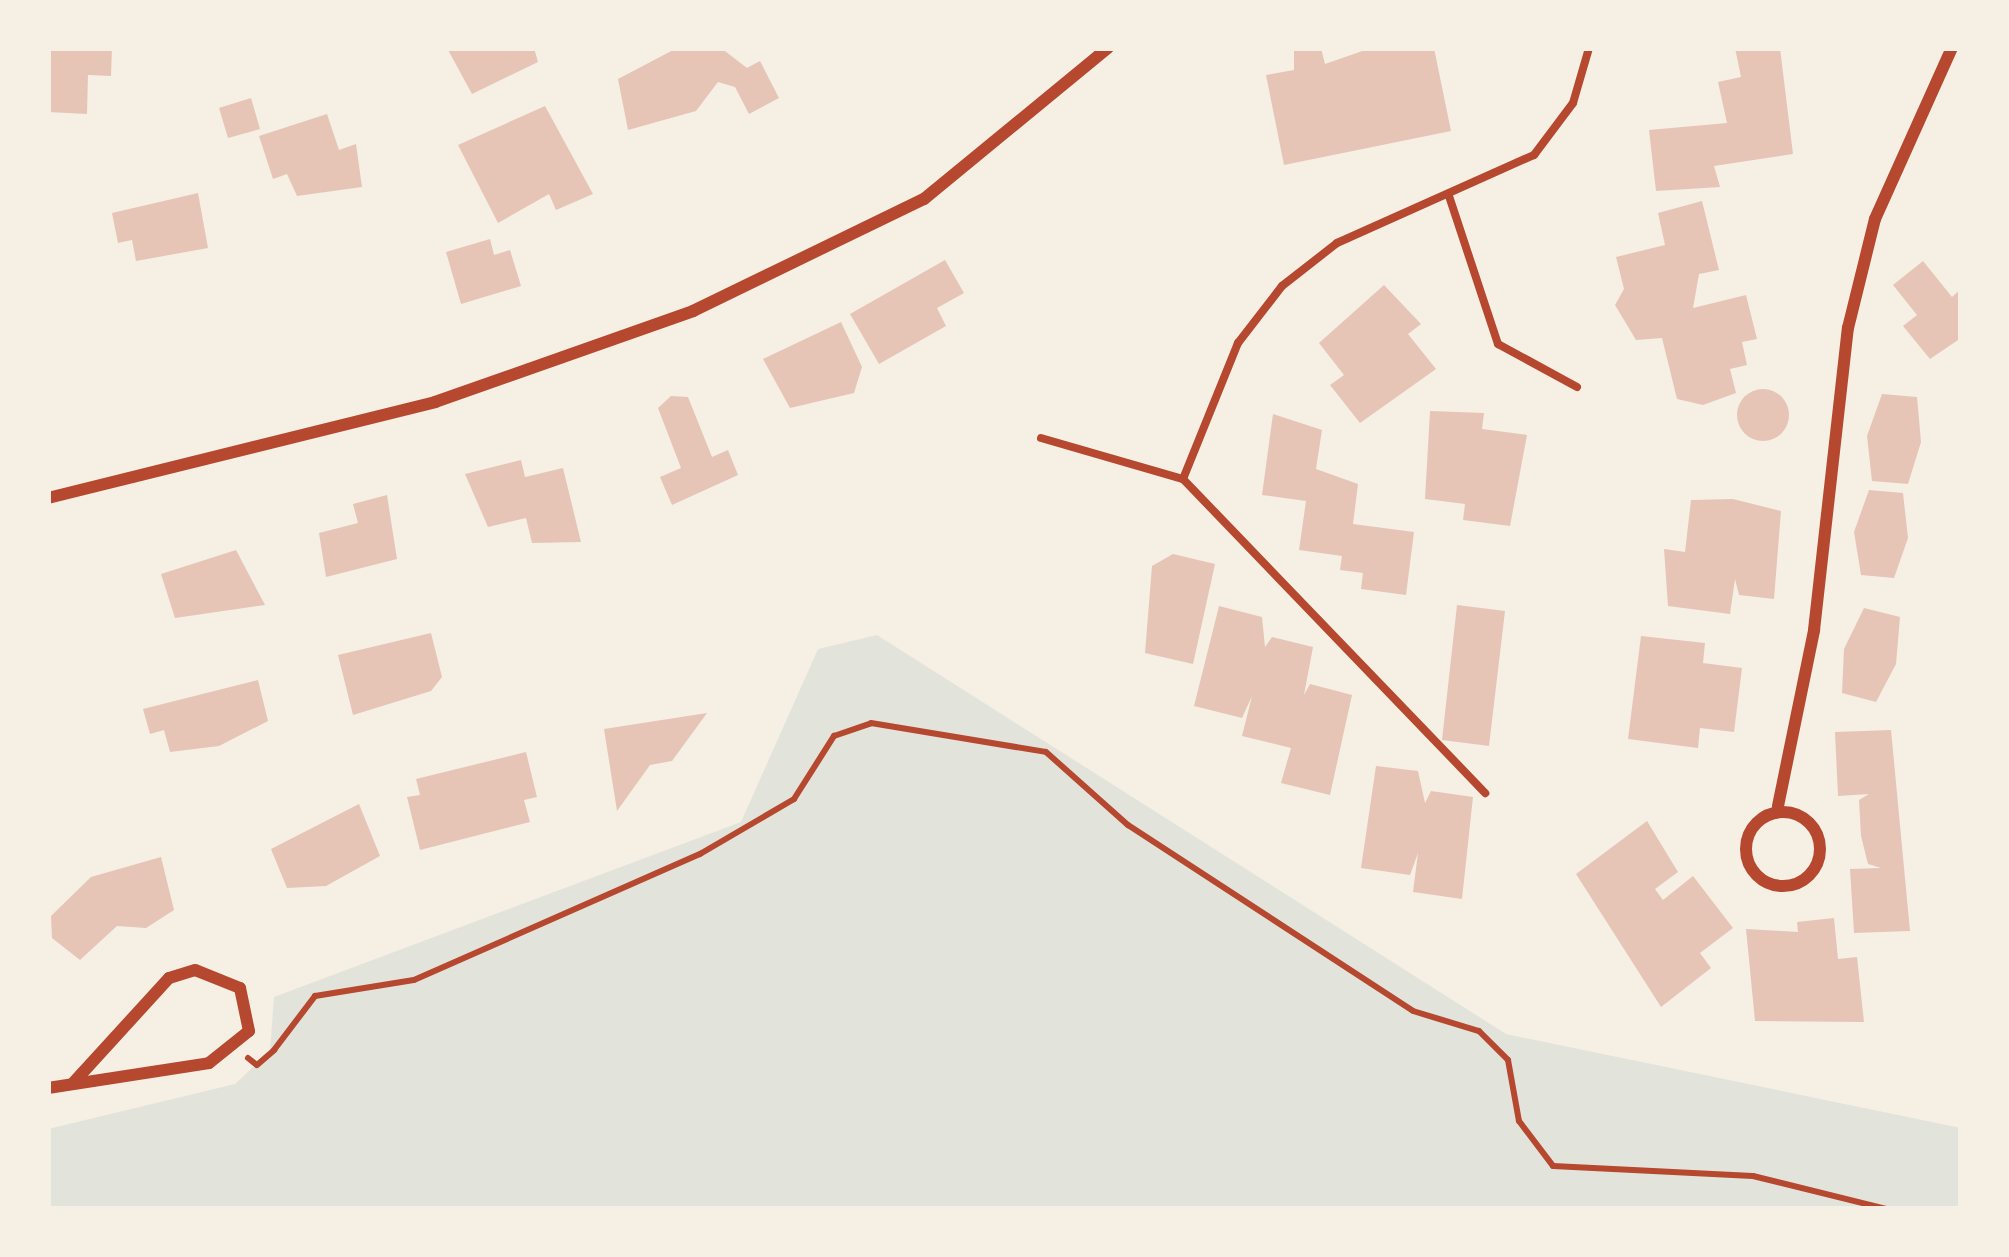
<!DOCTYPE html>
<html>
<head>
<meta charset="utf-8">
<style>
	body { margin:0 }
	#map { position:relative; width:2009px; height:1257px; overflow:hidden; background:#f6efe4; font-family:Barlow,sans-serif }
	div>[style] { position:absolute }
	[style*='--x'] { left:calc(var(--x)*1px); top:calc(var(--y)*1px); width:calc(var(--w)*1px); rotate:calc(var(--a)*1deg) }
	.green>* { inset:0; background:#e2e4dc }
	.building>* { inset:0; background:#e6c5b7 }
	.round { border-radius:50% }
	.path>* { height:6px; margin:-3px; padding:0 3px; transform-origin:3px; border-radius:3px; background:#b5482f }
	.service>* { height:8px; margin:-4px; padding:0 4px; transform-origin:4px; border-radius:4px; background:#b5482f }
	.minor>* { height:12px; margin:-6px; padding:0 6px; transform-origin:6px; border-radius:6px; background:#b5482f }
	.minor>.ring { margin:-6px; padding:0; box-sizing:content-box; background:none; border:12px solid #b5482f; border-radius:50% }
	span { translate:-50% -50%; white-space:nowrap; text-align:center; line-height:1.15; -webkit-text-stroke:9px #f6efe4; paint-order:stroke }
	.frame { position:absolute; inset:0; border:51px solid #f6efe4; pointer-events:none }
</style>
</head>
<body>
<div id="map">
	<div class="green">
		<div style="clip-path:polygon(877px 635px,1506px 1034px,1961px 1128px,1961px 1209px,48px 1209px,48px 1129px,235px 1084px,270px 1051px,274px 997px,741px 822px,818px 649px)"></div>
	</div>
	<div class="building">
		<div style="clip-path:polygon(48px 48px,112px 48px,111px 76px,88px 75px,87px 114px,48px 112px)"></div>
		<div style="clip-path:polygon(447px 48px,534px 48px,538px 62px,472px 94px)"></div>
		<div style="clip-path:polygon(677px 48px,721px 48px,747px 68px,760px 61px,779px 98px,749px 114px,735px 87px,718px 82px,696px 111px,628px 130px,618px 79px)"></div>
		<div style="clip-path:polygon(1294px 48px,1321px 48px,1325px 64px,1371px 48px,1434px 48px,1451px 131px,1284px 165px,1266px 75px,1294px 70px)"></div>
		<div style="clip-path:polygon(1735px 48px,1780px 48px,1793px 154px,1714px 166px,1720px 187px,1656px 191px,1649px 130px,1727px 123px,1718px 82px,1741px 77px)"></div>
		<div style="clip-path:polygon(251px 98px,260px 129px,228px 138px,219px 108px)"></div>
		<div style="clip-path:polygon(545px 106px,593px 194px,556px 210px,549px 194px,498px 223px,458px 145px)"></div>
		<div style="clip-path:polygon(327px 114px,339px 150px,356px 144px,362px 187px,297px 196px,287px 174px,273px 179px,259px 136px)"></div>
		<div style="clip-path:polygon(198px 193px,208px 248px,136px 261px,132px 240px,118px 243px,112px 213px)"></div>
		<div style="clip-path:polygon(1702px 201px,1719px 270px,1699px 274px,1693px 308px,1746px 295px,1757px 339px,1742px 342px,1747px 365px,1730px 369px,1736px 393px,1703px 405px,1677px 399px,1662px 338px,1636px 340px,1615px 305px,1624px 289px,1616px 257px,1665px 245px,1658px 213px)"></div>
		<div style="clip-path:polygon(490px 239px,494px 255px,510px 250px,521px 286px,461px 304px,446px 252px)"></div>
		<div style="clip-path:polygon(945px 260px,964px 293px,937px 308px,946px 326px,879px 364px,850px 314px)"></div>
		<div style="clip-path:polygon(1923px 261px,1952px 297px,1961px 289px,1961px 338px,1930px 359px,1903px 326px,1917px 315px,1893px 285px)"></div>
		<div style="clip-path:polygon(1384px 285px,1421px 324px,1408px 334px,1436px 369px,1360px 423px,1330px 385px,1344px 375px,1319px 343px)"></div>
		<div style="clip-path:polygon(841px 322px,862px 367px,854px 393px,790px 408px,763px 359px)"></div>
		<div class="round" style="left:1737px;top:389px;width:52px;height:52px"></div>
		<div style="clip-path:polygon(1882px 394px,1917px 397px,1921px 442px,1908px 484px,1872px 481px,1867px 436px)"></div>
		<div style="clip-path:polygon(671px 396px,688px 397px,712px 457px,728px 450px,738px 475px,672px 505px,660px 477px,681px 468px,658px 408px)"></div>
		<div style="clip-path:polygon(1430px 411px,1484px 413px,1482px 429px,1527px 435px,1510px 526px,1463px 520px,1465px 504px,1425px 499px)"></div>
		<div style="clip-path:polygon(1273px 414px,1322px 430px,1316px 469px,1358px 484px,1353px 524px,1414px 532px,1406px 595px,1361px 589px,1363px 573px,1340px 570px,1342px 556px,1299px 550px,1306px 501px,1262px 495px)"></div>
		<div style="clip-path:polygon(521px 460px,525px 477px,563px 468px,581px 542px,532px 543px,526px 518px,488px 527px,465px 474px)"></div>
		<div style="clip-path:polygon(1869px 490px,1903px 493px,1908px 538px,1894px 578px,1861px 575px,1854px 532px)"></div>
		<div style="clip-path:polygon(387px 495px,397px 559px,326px 577px,319px 533px,358px 523px,353px 504px)"></div>
		<div style="clip-path:polygon(1733px 499px,1781px 511px,1774px 599px,1739px 595px,1735px 579px,1730px 614px,1668px 606px,1664px 549px,1685px 552px,1691px 500px)"></div>
		<div style="clip-path:polygon(236px 550px,265px 605px,175px 618px,161px 574px)"></div>
		<div style="clip-path:polygon(1173px 554px,1215px 564px,1193px 664px,1145px 653px,1152px 566px)"></div>
		<div style="clip-path:polygon(1457px 605px,1505px 611px,1489px 746px,1442px 740px)"></div>
		<div style="clip-path:polygon(1219px 606px,1262px 617px,1265px 647px,1272px 637px,1313px 647px,1304px 695px,1310px 684px,1352px 695px,1330px 795px,1281px 783px,1291px 748px,1242px 736px,1252px 696px,1242px 718px,1194px 706px)"></div>
		<div style="clip-path:polygon(1864px 608px,1900px 617px,1896px 664px,1876px 702px,1842px 693px,1844px 649px)"></div>
		<div style="clip-path:polygon(431px 633px,442px 677px,431px 691px,353px 715px,338px 655px)"></div>
		<div style="clip-path:polygon(1641px 636px,1705px 643px,1703px 663px,1742px 668px,1734px 732px,1700px 728px,1698px 748px,1628px 739px)"></div>
		<div style="clip-path:polygon(258px 680px,268px 721px,219px 746px,170px 752px,164px 730px,150px 734px,143px 709px)"></div>
		<div style="clip-path:polygon(707px 713px,672px 761px,650px 765px,617px 811px,604px 729px)"></div>
		<div style="clip-path:polygon(1891px 730px,1910px 931px,1854px 933px,1850px 869px,1881px 868px,1868px 864px,1861px 836px,1859px 800px,1869px 794px,1838px 796px,1835px 732px)"></div>
		<div style="clip-path:polygon(526px 752px,537px 797px,524px 800px,530px 822px,420px 850px,407px 797px,420px 795px,416px 779px)"></div>
		<div style="clip-path:polygon(1376px 766px,1418px 771px,1425px 803px,1431px 791px,1473px 797px,1462px 899px,1413px 892px,1418px 853px,1410px 875px,1361px 868px)"></div>
		<div style="clip-path:polygon(359px 804px,380px 856px,326px 886px,287px 888px,271px 849px)"></div>
		<div style="clip-path:polygon(1647px 821px,1678px 872px,1655px 889px,1663px 900px,1693px 876px,1733px 928px,1700px 953px,1711px 968px,1661px 1007px,1576px 874px)"></div>
		<div style="clip-path:polygon(161px 857px,174px 910px,146px 928px,117px 926px,80px 960px,52px 938px,51px 916px,91px 877px)"></div>
		<div style="clip-path:polygon(1834px 918px,1838px 959px,1857px 957px,1864px 1022px,1755px 1021px,1746px 929px,1798px 932px,1797px 922px)"></div>
	</div>
	<div class="path">
		<div style="--x:248;--y:1058;--w:11;--a:38"></div>
		<div style="--x:257;--y:1065;--w:23;--a:-41"></div>
		<div style="--x:274;--y:1050;--w:68;--a:-52.8"></div>
		<div style="--x:315;--y:996;--w:100;--a:-9.2"></div>
		<div style="--x:414;--y:980;--w:313;--a:-23.8"></div>
		<div style="--x:700;--y:854;--w:109;--a:-30.3"></div>
		<div style="--x:794;--y:799;--w:75;--a:-57.6"></div>
		<div style="--x:834;--y:736;--w:39;--a:-19"></div>
		<div style="--x:871;--y:723;--w:177;--a:9.4"></div>
		<div style="--x:1046;--y:752;--w:110;--a:41.7"></div>
		<div style="--x:1128;--y:825;--w:340;--a:33.1"></div>
		<div style="--x:1413;--y:1011;--w:69;--a:16.9"></div>
		<div style="--x:1479;--y:1031;--w:41;--a:45"></div>
		<div style="--x:1508;--y:1060;--w:62;--a:79.8"></div>
		<div style="--x:1519;--y:1121;--w:56;--a:52.9"></div>
		<div style="--x:1553;--y:1166;--w:200;--a:2.9"></div>
		<div style="--x:1753;--y:1176;--w:137;--a:13.9"></div>
	</div>
	<div class="service">
		<div style="--x:1449;--y:196;--w:156;--a:71.7"></div>
		<div style="--x:1498;--y:344;--w:90;--a:28.6"></div>
		<div style="--x:1041;--y:438;--w:148;--a:16.1"></div>
		<div style="--x:1183;--y:479;--w:436;--a:46.1"></div>
		<div style="--x:1183;--y:479;--w:147;--a:-68"></div>
		<div style="--x:1238;--y:343;--w:72;--a:-52.3"></div>
		<div style="--x:1282;--y:286;--w:70;--a:-38"></div>
		<div style="--x:1337;--y:243;--w:216;--a:-24.1"></div>
		<div style="--x:1534;--y:155;--w:65;--a:-53.1"></div>
		<div style="--x:1573;--y:103;--w:57;--a:-73.8"></div>
	</div>
	<div class="minor">
		<div style="--x:48;--y:498;--w:399;--a:-13.9"></div>
		<div style="--x:435;--y:402;--w:274;--a:-19.4"></div>
		<div style="--x:693;--y:311;--w:257;--a:-25.9"></div>
		<div style="--x:924;--y:199;--w:238;--a:-39.4"></div>
		<div style="--x:1778;--y:806;--w:180;--a:-78.4"></div>
		<div style="--x:1814;--y:630;--w:304;--a:-83.6"></div>
		<div style="--x:1848;--y:328;--w:112;--a:-76.1"></div>
		<div style="--x:1875;--y:219;--w:188;--a:-65.8"></div>
		<div class="ring" style="left:1746px;top:812px;width:62px;height:62px"></div>
		<div style="--x:48;--y:1088;--w:163;--a:-8.8"></div>
		<div style="--x:209;--y:1063;--w:51;--a:-38.7"></div>
		<div style="--x:249;--y:1031;--w:44;--a:-101.8"></div>
		<div style="--x:240;--y:988;--w:48;--a:-158.2"></div>
		<div style="--x:195;--y:970;--w:27;--a:163"></div>
		<div style="--x:169;--y:978;--w:141;--a:132.4"></div>
	</div>
	<div class="frame"></div>
</div>
</body>
</html>
